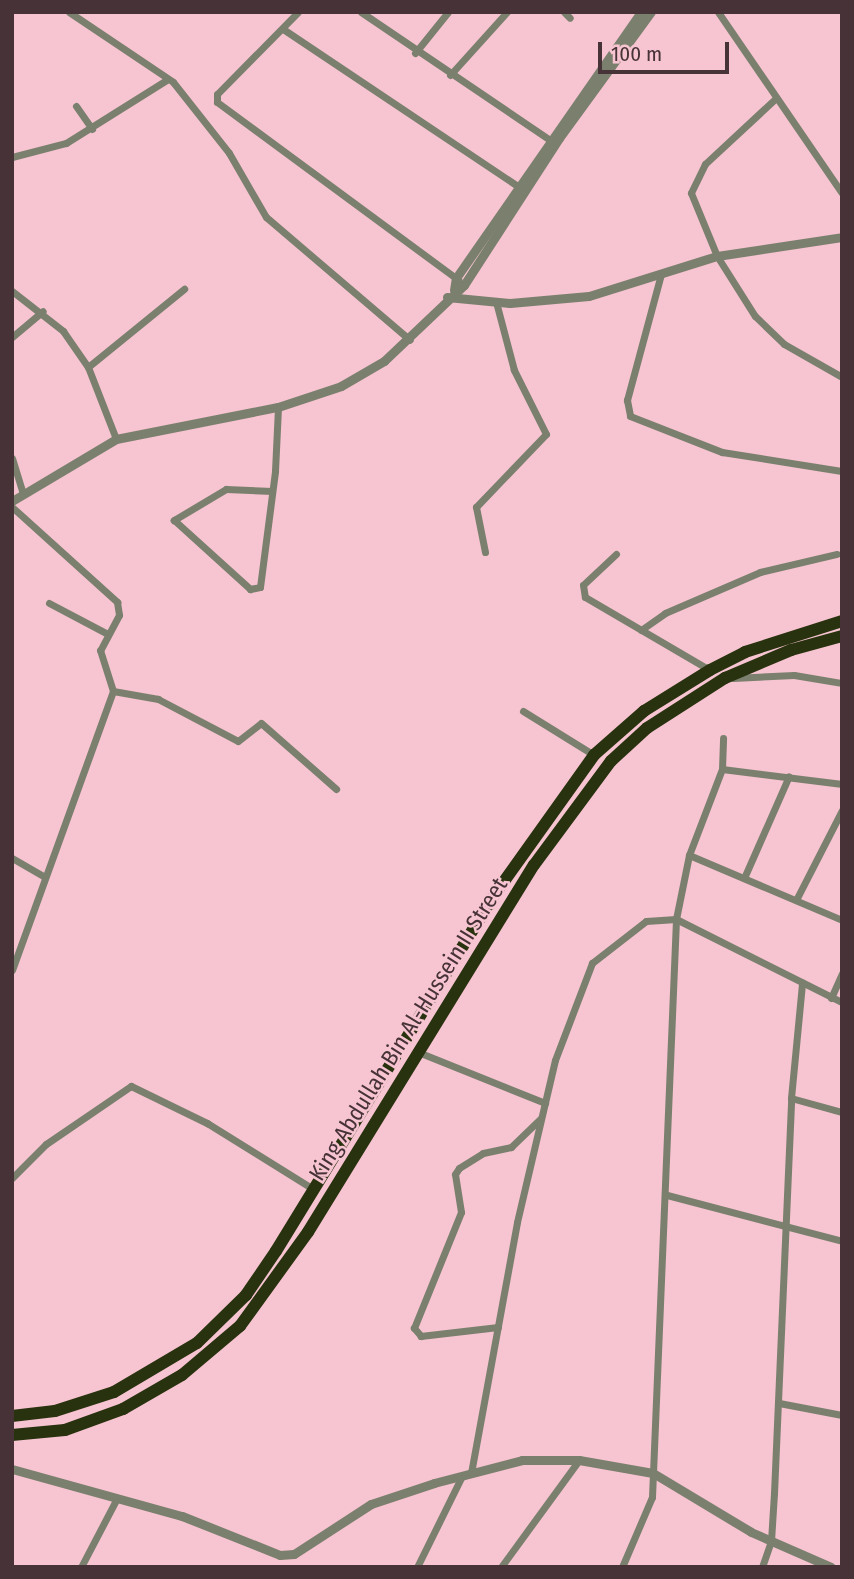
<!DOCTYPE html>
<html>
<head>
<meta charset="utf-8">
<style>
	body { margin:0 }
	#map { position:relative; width:854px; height:1579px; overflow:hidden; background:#f7c4d1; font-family:"Fira Sans Condensed",sans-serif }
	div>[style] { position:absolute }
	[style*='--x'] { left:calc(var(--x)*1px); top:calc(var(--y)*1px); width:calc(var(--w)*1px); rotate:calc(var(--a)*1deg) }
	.minor>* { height:7px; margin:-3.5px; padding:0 3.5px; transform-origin:3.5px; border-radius:3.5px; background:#7b806e }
	.tertiary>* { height:9px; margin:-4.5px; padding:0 4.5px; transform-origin:4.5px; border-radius:4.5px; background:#7b806e }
	.trunk>* { height:12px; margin:-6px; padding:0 6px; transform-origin:6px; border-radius:6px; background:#28320e }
	span { translate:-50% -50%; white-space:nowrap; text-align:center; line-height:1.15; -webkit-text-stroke:5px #f7c4d1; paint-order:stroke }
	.street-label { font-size:23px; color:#463237 }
	.frame { position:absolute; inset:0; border:14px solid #463237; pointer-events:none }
	.scale { position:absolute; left:598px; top:42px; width:131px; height:32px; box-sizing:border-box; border:4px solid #463237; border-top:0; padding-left:9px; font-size:21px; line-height:24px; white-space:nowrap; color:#463237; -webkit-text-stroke:5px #f7c4d1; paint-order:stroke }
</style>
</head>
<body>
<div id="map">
	<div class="minor">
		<div style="--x:69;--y:12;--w:125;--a:33.9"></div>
		<div style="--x:173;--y:82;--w:90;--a:51.7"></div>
		<div style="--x:229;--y:153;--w:74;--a:60"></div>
		<div style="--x:266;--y:217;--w:189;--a:40.5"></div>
		<div style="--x:298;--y:12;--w:115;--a:134.6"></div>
		<div style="--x:217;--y:94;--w:8;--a:90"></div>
		<div style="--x:217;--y:102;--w:300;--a:36.4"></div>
		<div style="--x:361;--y:12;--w:228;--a:34.1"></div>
		<div style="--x:564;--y:12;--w:8;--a:45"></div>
		<div style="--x:718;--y:12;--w:219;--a:55.6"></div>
		<div style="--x:283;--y:29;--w:284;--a:33.8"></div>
		<div style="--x:415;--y:53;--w:53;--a:-51.2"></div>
		<div style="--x:450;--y:75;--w:85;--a:-47.9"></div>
		<div style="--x:776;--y:98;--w:97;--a:137.1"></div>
		<div style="--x:705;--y:164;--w:32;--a:116"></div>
		<div style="--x:691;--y:193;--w:68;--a:67.6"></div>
		<div style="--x:717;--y:256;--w:71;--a:57.7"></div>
		<div style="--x:755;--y:316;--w:40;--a:44"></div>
		<div style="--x:784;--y:344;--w:67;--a:29.6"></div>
		<div style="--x:76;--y:106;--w:28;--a:55"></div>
		<div style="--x:12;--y:157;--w:56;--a:-14.5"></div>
		<div style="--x:66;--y:143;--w:120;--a:-32.1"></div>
		<div style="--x:661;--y:274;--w:131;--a:105.1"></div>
		<div style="--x:627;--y:400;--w:16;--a:79"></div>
		<div style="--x:630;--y:416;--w:99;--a:21.4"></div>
		<div style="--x:722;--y:452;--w:121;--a:9"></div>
		<div style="--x:12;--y:291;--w:65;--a:38.1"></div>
		<div style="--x:63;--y:331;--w:44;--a:55.2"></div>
		<div style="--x:88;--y:367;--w:77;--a:68.7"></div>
		<div style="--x:12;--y:337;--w:40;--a:-40"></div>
		<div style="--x:88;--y:367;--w:124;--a:-39.1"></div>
		<div style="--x:12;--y:458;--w:38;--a:73"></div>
		<div style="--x:272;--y:491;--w:46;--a:-177.5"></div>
		<div style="--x:226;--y:489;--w:61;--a:149.2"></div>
		<div style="--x:174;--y:520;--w:103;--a:42.2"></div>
		<div style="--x:250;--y:589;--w:10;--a:-11"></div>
		<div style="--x:260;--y:587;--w:117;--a:-82.6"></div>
		<div style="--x:275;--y:471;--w:64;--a:-87.3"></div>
		<div style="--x:12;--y:507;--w:142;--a:42.1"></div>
		<div style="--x:117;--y:602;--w:13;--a:81"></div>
		<div style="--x:119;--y:615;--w:40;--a:118"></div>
		<div style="--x:100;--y:650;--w:43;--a:72.4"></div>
		<div style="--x:113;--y:691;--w:46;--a:10.1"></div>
		<div style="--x:158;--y:699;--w:90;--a:27.7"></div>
		<div style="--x:238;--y:741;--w:29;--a:-38"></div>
		<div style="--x:261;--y:723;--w:100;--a:41.3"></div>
		<div style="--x:485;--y:552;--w:46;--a:-101.3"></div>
		<div style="--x:476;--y:507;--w:101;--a:-46.2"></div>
		<div style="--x:546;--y:434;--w:72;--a:-116.6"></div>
		<div style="--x:514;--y:370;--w:70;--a:-104.8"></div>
		<div style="--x:616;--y:554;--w:45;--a:136.8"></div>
		<div style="--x:583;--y:585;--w:12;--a:81"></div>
		<div style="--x:585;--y:597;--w:145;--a:30.3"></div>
		<div style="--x:49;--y:603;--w:64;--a:27.8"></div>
		<div style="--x:641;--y:630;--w:29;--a:-35"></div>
		<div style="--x:665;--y:613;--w:103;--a:-23.3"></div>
		<div style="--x:760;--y:572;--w:79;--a:-13.2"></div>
		<div style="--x:733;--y:678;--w:61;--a:-2.8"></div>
		<div style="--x:794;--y:675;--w:49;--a:9.5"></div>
		<div style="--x:523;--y:711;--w:84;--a:31.8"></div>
		<div style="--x:722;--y:769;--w:121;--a:7.1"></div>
		<div style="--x:689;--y:855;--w:166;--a:23"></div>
		<div style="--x:12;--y:858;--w:36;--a:30"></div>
		<div style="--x:744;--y:878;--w:111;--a:-66.2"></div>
		<div style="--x:796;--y:900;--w:101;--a:-62.9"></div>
		<div style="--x:12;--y:970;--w:297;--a:-70.1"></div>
		<div style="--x:831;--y:998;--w:27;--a:-66"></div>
		<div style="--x:418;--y:1052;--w:137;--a:21.9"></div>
		<div style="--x:791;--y:1098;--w:53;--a:15.4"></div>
		<div style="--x:12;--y:1178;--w:48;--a:-45"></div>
		<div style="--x:46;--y:1144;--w:103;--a:-34.3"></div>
		<div style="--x:131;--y:1086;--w:85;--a:26"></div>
		<div style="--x:207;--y:1123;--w:125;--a:31.9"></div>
		<div style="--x:667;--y:1195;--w:181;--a:14.7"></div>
		<div style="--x:498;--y:1327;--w:78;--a:173.3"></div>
		<div style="--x:421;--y:1336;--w:11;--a:-131"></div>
		<div style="--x:414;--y:1328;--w:125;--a:-67.9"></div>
		<div style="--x:461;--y:1212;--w:38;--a:-99"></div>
		<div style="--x:455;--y:1174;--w:7;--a:-56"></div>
		<div style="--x:459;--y:1168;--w:28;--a:-32"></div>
		<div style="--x:483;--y:1153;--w:29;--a:-12"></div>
		<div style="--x:511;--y:1147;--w:40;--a:-44"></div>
		<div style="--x:779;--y:1403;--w:64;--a:10.8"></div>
		<div style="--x:471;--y:1473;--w:255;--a:-79.6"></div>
		<div style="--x:517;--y:1222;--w:166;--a:-76.8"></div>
		<div style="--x:555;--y:1060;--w:104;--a:-69.1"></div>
		<div style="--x:592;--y:963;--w:68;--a:-37.9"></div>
		<div style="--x:646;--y:921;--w:30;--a:-4"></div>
		<div style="--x:676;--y:919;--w:186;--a:26.6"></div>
		<div style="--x:81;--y:1567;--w:78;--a:-62.4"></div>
		<div style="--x:417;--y:1567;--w:102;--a:-63.7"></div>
		<div style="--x:501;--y:1567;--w:132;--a:-53.9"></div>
		<div style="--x:622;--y:1567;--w:76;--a:-66.8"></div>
		<div style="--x:652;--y:1497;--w:578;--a:-87.62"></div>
		<div style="--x:676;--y:919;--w:65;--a:-78.5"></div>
		<div style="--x:689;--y:855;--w:92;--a:-69"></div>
		<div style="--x:722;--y:769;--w:31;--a:-88"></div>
		<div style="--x:762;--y:1567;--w:28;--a:-71"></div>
		<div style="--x:771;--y:1541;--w:48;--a:-86.4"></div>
		<div style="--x:774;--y:1493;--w:395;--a:-87.5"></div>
		<div style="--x:791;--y:1098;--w:116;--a:-84.5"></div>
	</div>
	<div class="tertiary">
		<div style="--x:454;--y:290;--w:12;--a:-81"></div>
		<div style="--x:456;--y:278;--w:324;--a:-55.2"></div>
		<div style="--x:447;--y:297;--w:63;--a:5.4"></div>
		<div style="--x:510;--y:303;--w:79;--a:-5.1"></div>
		<div style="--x:589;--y:296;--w:134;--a:-17.4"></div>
		<div style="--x:717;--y:256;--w:126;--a:-8.6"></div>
		<div style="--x:12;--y:501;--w:121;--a:-30.8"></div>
		<div style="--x:116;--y:439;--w:165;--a:-11.2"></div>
		<div style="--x:278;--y:407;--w:66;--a:-18.4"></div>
		<div style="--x:341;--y:386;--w:50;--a:-30.2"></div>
		<div style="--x:384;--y:361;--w:110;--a:-43.5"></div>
		<div style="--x:464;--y:285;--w:175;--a:-57.1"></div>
		<div style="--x:559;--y:138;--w:156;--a:-53.9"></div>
		<div style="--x:12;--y:1469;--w:176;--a:15.5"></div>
		<div style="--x:182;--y:1516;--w:105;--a:21.7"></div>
		<div style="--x:280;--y:1555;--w:14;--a:-4"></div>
		<div style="--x:294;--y:1554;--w:92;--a:-33"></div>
		<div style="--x:371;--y:1504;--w:66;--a:-18.4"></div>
		<div style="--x:434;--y:1483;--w:91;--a:-14.6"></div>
		<div style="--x:522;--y:1460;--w:57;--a:0"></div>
		<div style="--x:579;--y:1460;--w:75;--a:10"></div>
		<div style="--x:653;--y:1473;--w:114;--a:31"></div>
		<div style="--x:751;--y:1532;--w:87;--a:23.6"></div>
	</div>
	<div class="trunk">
		<div style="--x:12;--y:1416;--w:43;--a:-6.6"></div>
		<div style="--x:55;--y:1411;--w:62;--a:-17.9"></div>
		<div style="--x:114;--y:1392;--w:96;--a:-30.6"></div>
		<div style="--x:197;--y:1343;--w:69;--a:-44.4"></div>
		<div style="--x:246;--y:1295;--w:53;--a:-55.7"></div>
		<div style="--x:276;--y:1251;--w:419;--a:-58.5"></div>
		<div style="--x:495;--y:894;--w:171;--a:-54.5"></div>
		<div style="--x:594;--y:755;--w:67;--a:-41.3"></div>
		<div style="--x:644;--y:711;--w:78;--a:-31.8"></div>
		<div style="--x:710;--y:670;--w:39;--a:-27"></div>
		<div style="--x:745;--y:652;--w:102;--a:-17.7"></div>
		<div style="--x:12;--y:1435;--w:53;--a:-5.4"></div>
		<div style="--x:65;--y:1430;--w:62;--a:-19.9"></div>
		<div style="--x:123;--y:1409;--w:68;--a:-30"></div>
		<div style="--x:182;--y:1375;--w:76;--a:-40.2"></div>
		<div style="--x:240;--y:1326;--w:116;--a:-54.1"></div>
		<div style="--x:308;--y:1232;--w:431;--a:-58.4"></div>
		<div style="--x:534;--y:865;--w:129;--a:-53.5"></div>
		<div style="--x:611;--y:761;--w:49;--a:-42.5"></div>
		<div style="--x:647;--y:728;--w:93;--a:-32.7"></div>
		<div style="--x:725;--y:678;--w:72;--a:-23"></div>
		<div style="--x:791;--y:650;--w:53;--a:-15.4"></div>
	</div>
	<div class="street-label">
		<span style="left:408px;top:1029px;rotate:-58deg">King Abdullah Bin Al-Hussein II Street</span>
	</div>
	<div class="frame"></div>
	<div class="scale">100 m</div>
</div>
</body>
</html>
